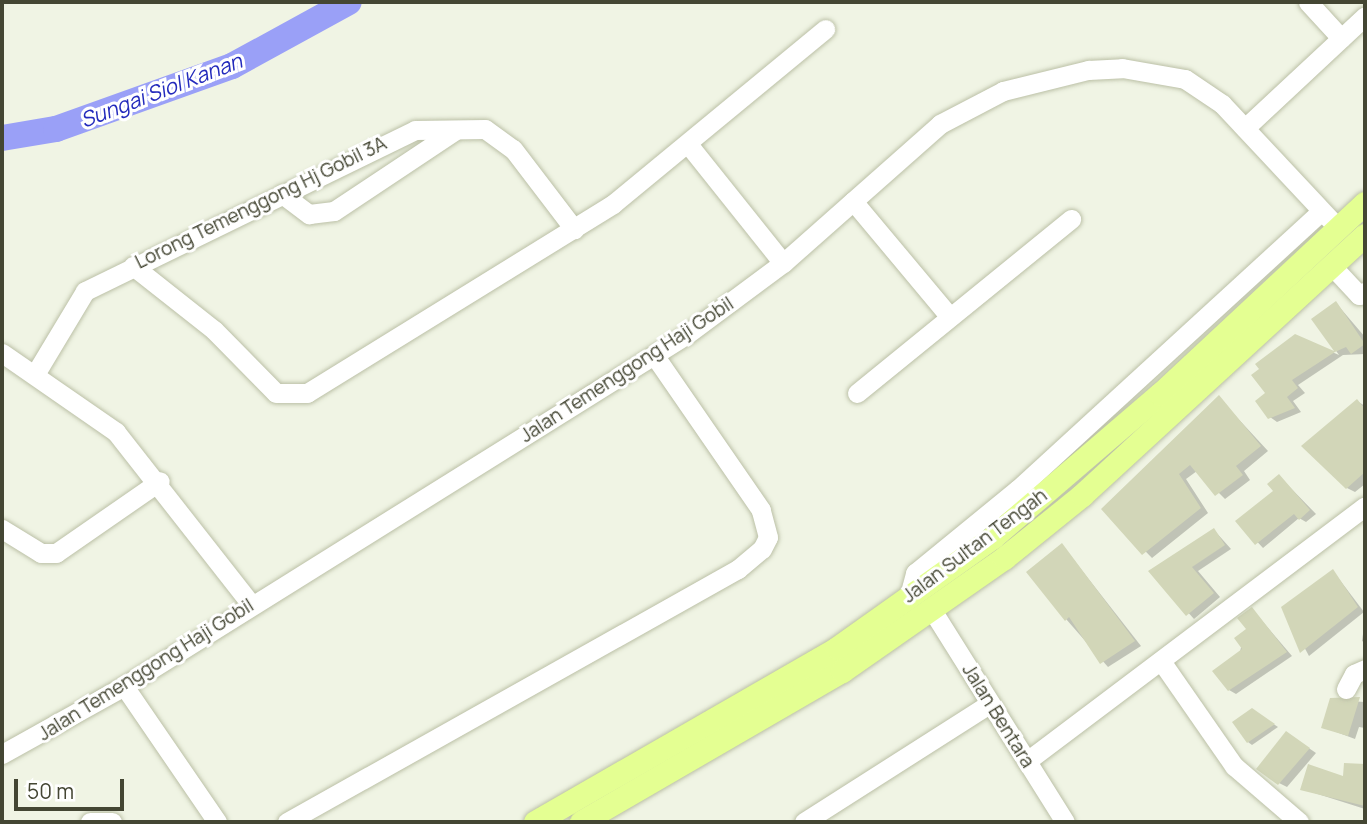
<!DOCTYPE html>
<html>
<head>
<meta charset="utf-8">
<style>
	body { margin:0 }
	#map { position:relative; width:1367px; height:824px; overflow:hidden; background:#f0f4e4; font-family:Manrope,sans-serif }
	div>[style] { position:absolute }
	[style*='--x'] { left:calc(var(--x)*1px); top:calc(var(--y)*1px); width:calc(var(--w)*1px); rotate:calc(var(--a)*1deg) }
	.shadow>* { inset:0; background:#0003 }
	.river>* { height:26px; margin:-13px; padding:0 13px; transform-origin:13px; border-radius:13px; background:#9aa0f7 }
	.building>* { inset:0; background:#d2d6b8 }
	.roads { filter:drop-shadow(0 0 2px #bbc0a6) drop-shadow(0 0 2px #bbc0a6) }
	.minor>* { height:19px; margin:-9.5px; padding:0 9.5px; transform-origin:9.5px; border-radius:9.5px; background:#fff }
	.major>* { height:23px; margin:-11.5px; padding:0 11.5px; transform-origin:11.5px; border-radius:11.5px; background:#e4ff92 }
	span { translate:-50% -50%; white-space:nowrap; text-align:center; line-height:1.15; -webkit-text-stroke:6px #fff; paint-order:stroke }
	.street-label { font-size:19px; color:#444633 }
	.water-label { font-size:21px; color:#232abc; font-style:italic }
	.frame { position:absolute; inset:0; border:4px solid #444633; pointer-events:none }
	.scale { position:absolute; left:14px; top:779px; width:110px; height:32px; box-sizing:border-box; border:4px solid #444633; border-top:0; padding-left:9px; font-size:21px; line-height:24px; white-space:nowrap; color:#444633; -webkit-text-stroke:5px #fff; paint-order:stroke }
</style>
</head>
<body>
<div id="map">
	<div class="shadow">
		<div style="clip-path:polygon(1336px 303px,1365px 337px,1365px 354px,1343px 355px,1298px 385px,1305px 393px,1293px 401px,1301px 412px,1277px 422px,1270px 417px,1267px 394px,1295px 336px,1339px 355px,1314px 319px)"></div>
		<div style="clip-path:polygon(1219px 398px,1268px 451px,1244px 471px,1250px 480px,1225px 499px,1197px 471px,1186px 479px,1208px 513px,1152px 558px,1104px 509px)"></div>
		<div style="clip-path:polygon(1357px 401px,1365px 406px,1365px 484px,1355px 492px,1347px 488px)"></div>
		<div style="clip-path:polygon(1279px 476px,1316px 514px,1306px 522px,1299px 518px,1263px 548px,1238px 521px,1276px 491px)"></div>
		<div style="clip-path:polygon(1214px 530px,1231px 549px,1198px 571px,1220px 597px,1194px 619px,1151px 571px)"></div>
		<div style="clip-path:polygon(1062px 545px,1141px 646px,1108px 667px,1066px 619px)"></div>
		<div style="clip-path:polygon(1333px 571px,1364px 612px,1309px 656px,1283px 608px)"></div>
		<div style="clip-path:polygon(1252px 609px,1292px 656px,1236px 694px,1229px 690px)"></div>
		<div style="clip-path:polygon(1365px 620px,1365px 643px,1362px 641px)"></div>
		<div style="clip-path:polygon(1331px 700px,1365px 702px,1365px 728px,1359px 727px,1355px 739px,1323px 727px)"></div>
		<div style="clip-path:polygon(1257px 713px,1278px 727px,1252px 745px,1248px 742px)"></div>
		<div style="clip-path:polygon(1294px 738px,1316px 753px,1287px 787px,1279px 783px)"></div>
		<div style="clip-path:polygon(1346px 765px,1365px 768px,1365px 809px,1302px 789px,1345px 778px)"></div>
	</div>
	<div class="river">
		<div style="--x:2;--y:138;--w:55;--a:-9.5"></div>
		<div style="--x:56;--y:129;--w:187;--a:-19.7"></div>
		<div style="--x:232;--y:66;--w:133;--a:-28.7"></div>
	</div>
	<div class="building">
		<div style="clip-path:polygon(1336px 301px,1365px 344px,1351px 354px,1346px 347px,1335px 352px,1292px 380px,1298px 388px,1287px 397px,1295px 408px,1268px 419px,1255px 401px,1265px 393px,1251px 375px,1259px 369px,1255px 364px,1295px 334px,1334px 351px,1311px 319px)"></div>
		<div style="clip-path:polygon(1219px 395px,1261px 446px,1236px 466px,1243px 475px,1215px 496px,1190px 465px,1179px 474px,1201px 508px,1142px 555px,1101px 509px)"></div>
		<div style="clip-path:polygon(1357px 399px,1365px 409px,1365px 472px,1346px 489px,1301px 446px)"></div>
		<div style="clip-path:polygon(1279px 474px,1310px 510px,1299px 520px,1294px 514px,1255px 545px,1235px 521px,1273px 491px,1267px 484px)"></div>
		<div style="clip-path:polygon(1214px 528px,1225px 545px,1192px 567px,1214px 593px,1186px 616px,1148px 571px)"></div>
		<div style="clip-path:polygon(1062px 543px,1135px 641px,1100px 664px,1069px 617px,1065px 621px,1026px 572px)"></div>
		<div style="clip-path:polygon(1333px 569px,1358px 607px,1300px 653px,1281px 607px)"></div>
		<div style="clip-path:polygon(1252px 607px,1287px 652px,1228px 691px,1212px 671px,1242px 649px,1234px 638px,1246px 629px,1237px 618px)"></div>
		<div style="clip-path:polygon(1360px 697px,1348px 736px,1321px 728px,1330px 698px)"></div>
		<div style="clip-path:polygon(1252px 708px,1275px 724px,1247px 743px,1232px 722px)"></div>
		<div style="clip-path:polygon(1286px 731px,1310px 748px,1278px 785px,1256px 769px)"></div>
		<div style="clip-path:polygon(1344px 763px,1365px 764px,1365px 806px,1300px 790px,1308px 764px,1343px 776px)"></div>
	</div>
	<div class="roads">
		<div class="minor">
			<div style="--x:1308;--y:2;--w:49;--a:47.5"></div>
			<div style="--x:1245;--y:128;--w:164;--a:-43"></div>
			<div style="--x:688;--y:144;--w:152;--a:51.4"></div>
			<div style="--x:282;--y:194;--w:34;--a:37"></div>
			<div style="--x:309;--y:214;--w:25;--a:-7"></div>
			<div style="--x:334;--y:211;--w:146;--a:-33.6"></div>
			<div style="--x:853;--y:201;--w:151;--a:50.1"></div>
			<div style="--x:1331;--y:265;--w:41;--a:47"></div>
			<div style="--x:1359;--y:295;--w:7;--a:-27"></div>
			<div style="--x:133;--y:266;--w:103;--a:38.3"></div>
			<div style="--x:214;--y:330;--w:88;--a:45.5"></div>
			<div style="--x:276;--y:393;--w:31;--a:0"></div>
			<div style="--x:307;--y:393;--w:360;--a:-31.7"></div>
			<div style="--x:613;--y:204;--w:275;--a:-39.5"></div>
			<div style="--x:2;--y:353;--w:139;--a:34.7"></div>
			<div style="--x:116;--y:432;--w:219;--a:51.9"></div>
			<div style="--x:37;--y:371;--w:93;--a:-59"></div>
			<div style="--x:85;--y:291;--w:367;--a:-26"></div>
			<div style="--x:415;--y:130;--w:70;--a:-0.8"></div>
			<div style="--x:485;--y:129;--w:34;--a:36"></div>
			<div style="--x:513;--y:149;--w:101;--a:52.7"></div>
			<div style="--x:857;--y:393;--w:276;--a:-39.1"></div>
			<div style="--x:2;--y:529;--w:46;--a:31.6"></div>
			<div style="--x:41;--y:553;--w:15;--a:0"></div>
			<div style="--x:56;--y:553;--w:126;--a:-34.7"></div>
			<div style="--x:909;--y:596;--w:24;--a:-75"></div>
			<div style="--x:915;--y:573;--w:133;--a:-39.2"></div>
			<div style="--x:1018;--y:489;--w:411;--a:-42.5"></div>
			<div style="--x:932;--y:610;--w:250;--a:57.9"></div>
			<div style="--x:1161;--y:661;--w:128;--a:55.2"></div>
			<div style="--x:1234;--y:766;--w:86;--a:40.7"></div>
			<div style="--x:124;--y:686;--w:165;--a:55.6"></div>
			<div style="--x:1346;--y:689;--w:17;--a:-62"></div>
			<div style="--x:1354;--y:674;--w:12;--a:-24"></div>
			<div style="--x:2;--y:754;--w:140;--a:-29.1"></div>
			<div style="--x:124;--y:686;--w:663;--a:-31.99"></div>
			<div style="--x:686;--y:335;--w:121;--a:-36.6"></div>
			<div style="--x:783;--y:263;--w:210;--a:-41.5"></div>
			<div style="--x:940;--y:124;--w:71;--a:-27.6"></div>
			<div style="--x:1003;--y:91;--w:88;--a:-13.9"></div>
			<div style="--x:1088;--y:70;--w:34;--a:-3"></div>
			<div style="--x:1122;--y:68;--w:64;--a:9.9"></div>
			<div style="--x:1185;--y:79;--w:45;--a:34"></div>
			<div style="--x:1222;--y:104;--w:168;--a:46.9"></div>
			<div style="--x:1027;--y:761;--w:423;--a:-37"></div>
			<div style="--x:90;--y:822;--w:22;--a:0"></div>
			<div style="--x:287;--y:822;--w:517;--a:-29.29"></div>
			<div style="--x:738;--y:569;--w:31;--a:-40"></div>
			<div style="--x:762;--y:549;--w:13;--a:-63"></div>
			<div style="--x:768;--y:537;--w:28;--a:-105"></div>
			<div style="--x:761;--y:510;--w:188;--a:-124.6"></div>
			<div style="--x:804;--y:822;--w:219;--a:-32.5"></div>
		</div>
		<div class="major">
			<div style="--x:535;--y:822;--w:349;--a:-29.9"></div>
			<div style="--x:837;--y:648;--w:191;--a:-35.4"></div>
			<div style="--x:993;--y:537;--w:220;--a:-40.6"></div>
			<div style="--x:1160;--y:394;--w:280;--a:-43"></div>
			<div style="--x:581;--y:822;--w:302;--a:-30.1"></div>
			<div style="--x:842;--y:671;--w:198;--a:-34.9"></div>
			<div style="--x:1004;--y:558;--w:100;--a:-38.9"></div>
			<div style="--x:1082;--y:495;--w:384;--a:-42.6"></div>
		</div>
	</div>
	<div class="street-label">
		<span style="left:261px;top:203px;rotate:-26deg">Lorong Temenggong Hj Gobil 3A</span>
		<span style="left:627px;top:370px;rotate:-33deg">Jalan Temenggong Haji Gobil</span>
		<span style="left:975px;top:546px;rotate:-37deg">Jalan Sultan Tengah</span>
		<span style="left:146px;top:670px;rotate:-32deg">Jalan Temenggong Haji Gobil</span>
		<span style="left:998px;top:716px;rotate:58deg">Jalan Bentara</span>
	</div>
	<div class="water-label">
		<span style="left:161px;top:90px;rotate:-21deg">Sungai Siol Kanan</span>
	</div>
	<div class="frame"></div>
	<div class="scale">50 m</div>
</div>
</body>
</html>
